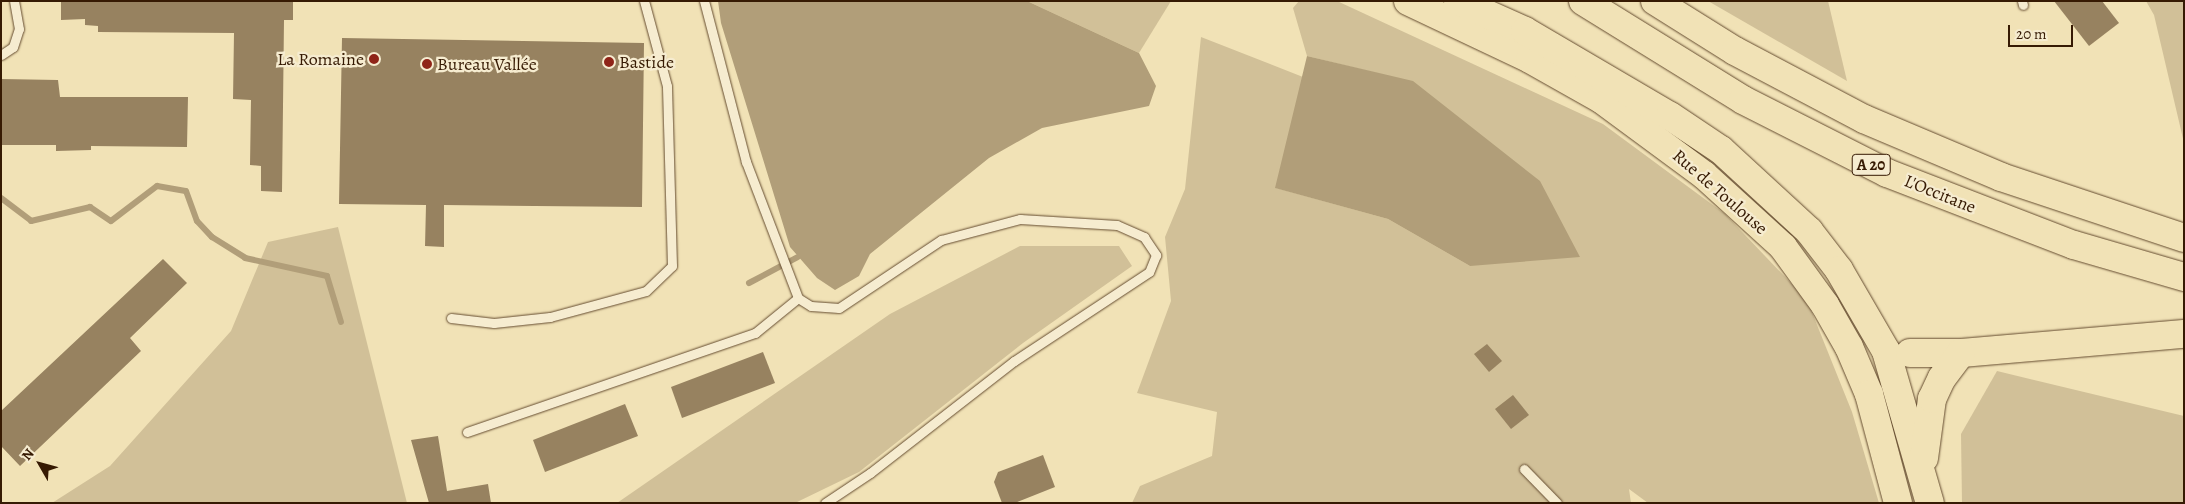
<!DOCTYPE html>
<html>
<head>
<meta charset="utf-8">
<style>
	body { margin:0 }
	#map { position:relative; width:2185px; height:504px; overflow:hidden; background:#f1e2b6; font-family:Alegreya,serif }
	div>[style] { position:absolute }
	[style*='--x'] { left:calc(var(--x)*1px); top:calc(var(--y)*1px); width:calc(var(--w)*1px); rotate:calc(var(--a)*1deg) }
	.green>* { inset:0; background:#d1c098 }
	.water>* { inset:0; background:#b19e79 }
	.stream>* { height:6px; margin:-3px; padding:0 3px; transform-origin:3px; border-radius:3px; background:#b19e79 }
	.building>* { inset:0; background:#978260 }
	.roads { filter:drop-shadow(0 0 1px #654c30) drop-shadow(0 0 1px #654c30) }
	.service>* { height:9px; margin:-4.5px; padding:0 4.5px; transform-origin:4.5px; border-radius:4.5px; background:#f6ecd0 }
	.primary>* { height:28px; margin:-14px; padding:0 14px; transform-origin:14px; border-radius:14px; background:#f1e2b6 }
	.motorway>* { height:28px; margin:-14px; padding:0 14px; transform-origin:14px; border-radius:14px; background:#f1e2b6 }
	.dots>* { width:14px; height:14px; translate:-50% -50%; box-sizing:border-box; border:2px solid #f6ecd0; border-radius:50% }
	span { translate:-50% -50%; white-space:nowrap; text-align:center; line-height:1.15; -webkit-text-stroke:4.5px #f6ecd0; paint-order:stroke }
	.shield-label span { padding:1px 4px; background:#f6ecd0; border:1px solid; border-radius:4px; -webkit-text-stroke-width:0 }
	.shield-label { font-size:16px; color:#361a03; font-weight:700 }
	.poi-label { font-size:18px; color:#361a03 }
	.right { translate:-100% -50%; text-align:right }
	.left { translate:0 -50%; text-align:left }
	.street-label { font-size:18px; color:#361a03 }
	.frame { position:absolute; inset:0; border:2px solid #361a03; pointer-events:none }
	.north { position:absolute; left:15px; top:439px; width:50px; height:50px; -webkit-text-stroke:4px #f6ecd0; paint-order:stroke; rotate:308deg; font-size:14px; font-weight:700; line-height:20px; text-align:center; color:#361a03 }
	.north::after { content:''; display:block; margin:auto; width:18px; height:22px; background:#361a03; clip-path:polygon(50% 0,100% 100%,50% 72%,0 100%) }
	.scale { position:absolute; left:2008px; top:25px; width:65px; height:22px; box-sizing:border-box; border:2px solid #361a03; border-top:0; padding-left:6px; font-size:15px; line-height:18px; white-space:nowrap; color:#361a03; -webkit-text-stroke:4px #f6ecd0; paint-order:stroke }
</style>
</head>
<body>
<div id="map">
	<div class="green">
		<div style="clip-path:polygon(1027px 1px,1171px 1px,1139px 53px)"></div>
		<div style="clip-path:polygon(1299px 1px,1337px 1px,1603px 124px,1725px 214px,1807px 300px,1852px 412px,1879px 503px,1648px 503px,1629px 489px,1631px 503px,1132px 503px,1140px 486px,1212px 456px,1217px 412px,1137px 393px,1171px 301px,1165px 237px,1185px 189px,1201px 37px,1303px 77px,1276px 188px,1388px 219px,1470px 266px,1413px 82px,1307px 56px,1293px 8px)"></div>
		<div style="clip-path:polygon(1708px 1px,1828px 1px,1847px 81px)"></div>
		<div style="clip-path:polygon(2146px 1px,2184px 1px,2184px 143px,2154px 15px)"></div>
		<div style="clip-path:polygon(338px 227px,407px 503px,52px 503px,110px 466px,231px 331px,268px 242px)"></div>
		<div style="clip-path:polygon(1020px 246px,1119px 246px,1132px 266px,1023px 343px,859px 472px,795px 503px,617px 503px,890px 314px)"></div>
		<div style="clip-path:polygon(1997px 371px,2184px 416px,2184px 503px,1962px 503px,1961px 434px)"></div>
	</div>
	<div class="water">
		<div style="clip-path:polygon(718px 1px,1027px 1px,1139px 53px,1156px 86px,1149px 106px,1042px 128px,989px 158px,870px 254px,859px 276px,835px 290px,817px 278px,790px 247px,721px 23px)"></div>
		<div style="clip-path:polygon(1307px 56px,1413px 81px,1540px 181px,1580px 257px,1470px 266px,1388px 219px,1275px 188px)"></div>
	</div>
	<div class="stream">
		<div style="--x:1;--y:198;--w:38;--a:37"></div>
		<div style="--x:31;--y:221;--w:61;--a:-13.3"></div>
		<div style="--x:90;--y:207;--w:25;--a:34"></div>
		<div style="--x:111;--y:221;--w:58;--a:-37.3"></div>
		<div style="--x:157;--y:186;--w:29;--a:10"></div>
		<div style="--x:186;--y:191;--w:32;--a:70"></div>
		<div style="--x:197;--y:221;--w:22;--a:47"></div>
		<div style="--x:212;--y:237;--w:39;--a:32"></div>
		<div style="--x:245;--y:258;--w:84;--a:12.4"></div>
		<div style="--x:327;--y:276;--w:48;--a:73.1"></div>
		<div style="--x:749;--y:283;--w:55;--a:-28"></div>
	</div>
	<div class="building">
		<div style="clip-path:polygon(61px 1px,293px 1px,293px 20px,284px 20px,282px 192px,261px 191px,261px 166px,250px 165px,251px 100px,233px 99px,234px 33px,98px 32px,98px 26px,85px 25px,85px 19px,61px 20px)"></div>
		<div style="clip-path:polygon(2054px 1px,2102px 1px,2119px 23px,2089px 46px)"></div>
		<div style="clip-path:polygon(342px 38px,644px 43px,642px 207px,444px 205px,444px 247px,425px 246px,426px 205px,339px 204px)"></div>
		<div style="clip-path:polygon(1px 79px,58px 80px,60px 97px,188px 97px,187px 147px,91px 146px,91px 150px,56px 151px,56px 145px,1px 145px)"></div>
		<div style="clip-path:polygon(163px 259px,187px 283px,130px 338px,141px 351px,20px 466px,1px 446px,1px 411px)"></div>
		<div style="clip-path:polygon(1487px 344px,1502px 361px,1489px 372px,1474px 354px)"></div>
		<div style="clip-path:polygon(763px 352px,775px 383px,682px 418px,671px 387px)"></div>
		<div style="clip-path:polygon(1513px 395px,1529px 415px,1511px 429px,1495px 409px)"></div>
		<div style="clip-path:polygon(625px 404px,638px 436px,545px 472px,533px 440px)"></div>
		<div style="clip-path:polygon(438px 436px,447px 491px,488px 484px,491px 503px,429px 503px,411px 440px)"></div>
		<div style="clip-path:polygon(1043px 455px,1055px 487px,1015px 503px,1002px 503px,994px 482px,998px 472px)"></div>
	</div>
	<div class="roads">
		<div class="service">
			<div style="--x:2022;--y:1;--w:4;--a:76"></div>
			<div style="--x:1;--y:55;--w:14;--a:-34"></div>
			<div style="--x:13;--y:47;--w:19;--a:-72"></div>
			<div style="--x:19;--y:29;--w:28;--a:-100"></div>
			<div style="--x:798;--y:298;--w:15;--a:32"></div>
			<div style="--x:811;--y:306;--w:28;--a:4"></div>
			<div style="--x:839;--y:308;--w:123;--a:-33.7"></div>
			<div style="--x:941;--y:240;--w:82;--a:-14.9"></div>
			<div style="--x:1020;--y:219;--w:97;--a:3.5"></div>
			<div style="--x:1117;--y:225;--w:30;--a:24"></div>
			<div style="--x:1144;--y:237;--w:22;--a:56"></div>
			<div style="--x:1156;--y:255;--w:18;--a:112"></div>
			<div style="--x:1149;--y:272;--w:162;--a:146.6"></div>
			<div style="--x:1014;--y:361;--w:182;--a:142.1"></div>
			<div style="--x:870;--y:473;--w:54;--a:146.3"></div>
			<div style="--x:451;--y:318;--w:43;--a:6.6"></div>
			<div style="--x:494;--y:323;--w:56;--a:-6.1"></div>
			<div style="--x:550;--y:317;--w:99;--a:-15.2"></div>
			<div style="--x:646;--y:291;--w:36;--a:-44"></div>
			<div style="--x:672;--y:266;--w:180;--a:-91.6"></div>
			<div style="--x:667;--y:86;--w:88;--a:-105.1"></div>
			<div style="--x:467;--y:432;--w:305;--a:-19"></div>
			<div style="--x:755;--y:333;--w:55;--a:-39.1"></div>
			<div style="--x:798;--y:298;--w:146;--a:-110.9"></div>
			<div style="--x:746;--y:162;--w:166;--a:-104.6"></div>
			<div style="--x:1524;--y:469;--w:47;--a:45.9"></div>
		</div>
		<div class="primary">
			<div style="--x:1408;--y:1;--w:135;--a:25.4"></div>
			<div style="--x:1530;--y:59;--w:81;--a:29.4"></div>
			<div style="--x:1601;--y:99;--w:128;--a:36.4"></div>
			<div style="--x:1704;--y:175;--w:107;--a:42.3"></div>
			<div style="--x:1783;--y:247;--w:72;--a:54.1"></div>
			<div style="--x:1825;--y:305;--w:48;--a:60.3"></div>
			<div style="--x:1849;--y:347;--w:51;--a:66.9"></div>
			<div style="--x:1869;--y:394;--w:113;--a:75.1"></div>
			<div style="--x:1458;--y:1;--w:73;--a:24.1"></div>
			<div style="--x:1525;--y:31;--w:168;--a:30.4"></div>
			<div style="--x:1670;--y:116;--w:61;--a:33.7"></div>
			<div style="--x:1721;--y:150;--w:120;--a:42.6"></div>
			<div style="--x:1809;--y:231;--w:49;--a:52.4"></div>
			<div style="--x:1839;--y:270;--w:94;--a:59.9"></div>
			<div style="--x:1886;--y:351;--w:158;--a:73.9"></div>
			<div style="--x:1924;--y:458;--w:60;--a:-82.3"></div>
		</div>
		<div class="motorway">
			<div style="--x:1583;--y:1;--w:188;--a:31.7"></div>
			<div style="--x:1743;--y:100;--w:161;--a:26.9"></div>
			<div style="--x:1887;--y:173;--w:200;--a:21.1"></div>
			<div style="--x:2074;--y:245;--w:115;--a:16.2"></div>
			<div style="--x:1655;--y:1;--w:94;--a:32"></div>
			<div style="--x:1735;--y:51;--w:146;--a:27.8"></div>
			<div style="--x:1864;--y:119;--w:149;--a:22.9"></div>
			<div style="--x:2001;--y:177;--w:193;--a:18.4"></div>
			<div style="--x:1910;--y:353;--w:51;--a:0"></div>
			<div style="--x:1961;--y:353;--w:224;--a:-4.9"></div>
			<div style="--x:1932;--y:399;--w:23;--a:-65"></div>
			<div style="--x:1942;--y:378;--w:31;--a:-53"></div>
		</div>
	</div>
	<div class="dots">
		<div style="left:374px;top:59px;background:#8f2418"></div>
		<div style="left:609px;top:62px;background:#8f2418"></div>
		<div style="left:427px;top:64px;background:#8f2418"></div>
	</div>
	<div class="shield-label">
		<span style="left:1871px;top:165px">A 20</span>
	</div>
	<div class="poi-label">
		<span class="right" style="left:364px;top:59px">La Romaine</span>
		<span class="left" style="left:619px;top:62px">Bastide</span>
		<span class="left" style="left:437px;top:64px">Bureau Vallée</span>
	</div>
	<div class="street-label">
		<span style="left:1720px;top:192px;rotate:41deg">Rue de Toulouse</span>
		<span style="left:1940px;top:194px;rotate:22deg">L'Occitane</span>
	</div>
	<div class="frame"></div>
	<div class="north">N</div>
	<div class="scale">20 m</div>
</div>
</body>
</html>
